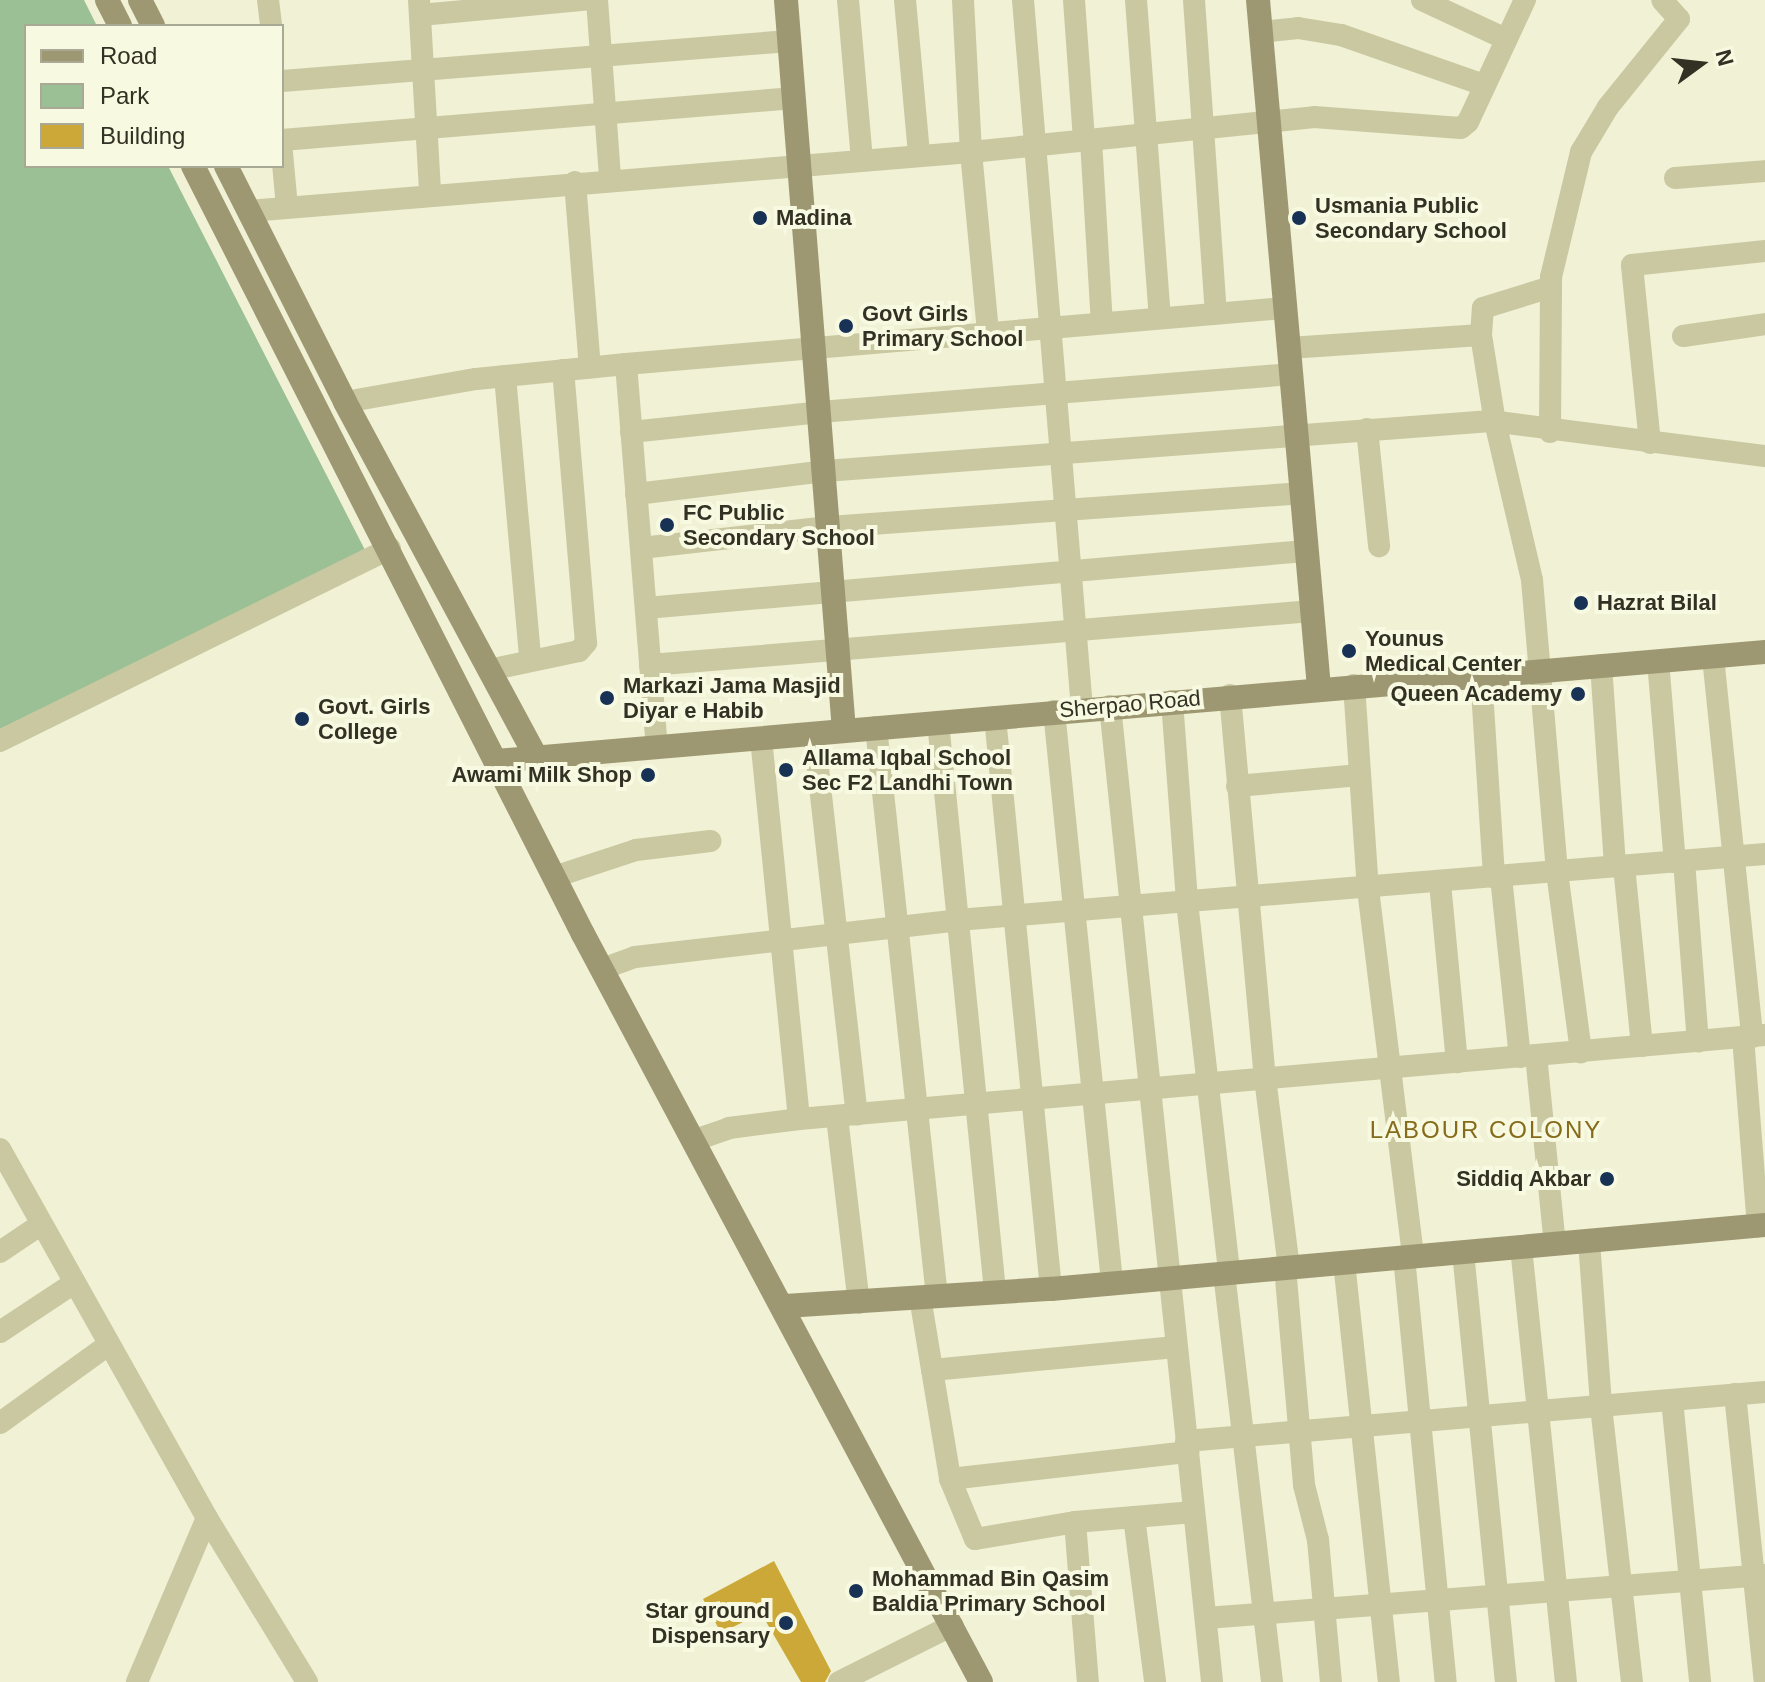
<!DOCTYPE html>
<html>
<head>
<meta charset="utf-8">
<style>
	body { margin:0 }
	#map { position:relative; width:1765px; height:1682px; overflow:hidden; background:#f0f1d5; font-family:Arial,sans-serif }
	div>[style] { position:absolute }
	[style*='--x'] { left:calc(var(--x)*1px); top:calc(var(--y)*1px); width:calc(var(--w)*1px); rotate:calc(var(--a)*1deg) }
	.green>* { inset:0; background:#9bc095 }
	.building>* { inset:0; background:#cca838 }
	.street>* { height:22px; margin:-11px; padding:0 11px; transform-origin:11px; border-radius:11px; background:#c9c8a1 }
	.secondary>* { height:24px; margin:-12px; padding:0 12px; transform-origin:12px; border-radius:12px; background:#9d9872 }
	.dots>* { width:22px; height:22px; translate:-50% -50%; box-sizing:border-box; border:4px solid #f8f9e1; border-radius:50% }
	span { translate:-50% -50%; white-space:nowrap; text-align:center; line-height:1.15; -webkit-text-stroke:8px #f8f9e1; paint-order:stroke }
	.poi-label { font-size:22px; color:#333024; font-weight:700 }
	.left { translate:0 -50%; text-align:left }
	.right { translate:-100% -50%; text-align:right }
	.street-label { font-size:22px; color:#333024 }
	.neighbourhood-label { font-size:24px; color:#856b1a; letter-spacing:2px }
	.legend { position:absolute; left:24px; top:24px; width:260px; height:144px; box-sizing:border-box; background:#f8f9e1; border:2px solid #a9a995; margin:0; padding:10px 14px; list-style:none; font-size:24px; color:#333024 }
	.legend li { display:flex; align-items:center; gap:16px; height:40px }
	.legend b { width:40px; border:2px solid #a9a995 }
	.north { position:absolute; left:1661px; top:24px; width:80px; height:80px; -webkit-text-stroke:6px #f8f9e1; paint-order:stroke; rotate:75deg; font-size:22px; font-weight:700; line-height:32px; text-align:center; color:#333024 }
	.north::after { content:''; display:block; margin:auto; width:28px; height:36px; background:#333024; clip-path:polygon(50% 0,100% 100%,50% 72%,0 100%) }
</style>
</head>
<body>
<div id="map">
	<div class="green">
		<div style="clip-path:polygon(0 0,84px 0,97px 26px,26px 26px,26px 166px,168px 166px,365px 550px,0 729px)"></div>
	</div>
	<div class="building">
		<div style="clip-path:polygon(774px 1561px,831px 1671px,825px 1682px,801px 1682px,761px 1613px,721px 1633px,703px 1599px)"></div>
	</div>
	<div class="street">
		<div style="--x:268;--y:0;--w:26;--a:83"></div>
		<div style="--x:419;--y:0;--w:193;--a:86.7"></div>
		<div style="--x:597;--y:0;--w:179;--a:85.8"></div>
		<div style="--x:848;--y:0;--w:160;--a:85"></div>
		<div style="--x:905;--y:0;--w:156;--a:84.8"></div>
		<div style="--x:963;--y:0;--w:152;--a:87"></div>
		<div style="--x:971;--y:152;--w:345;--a:-5.8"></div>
		<div style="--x:1314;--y:117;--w:147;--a:4.3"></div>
		<div style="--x:1461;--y:128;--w:9;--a:-41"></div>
		<div style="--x:1468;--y:122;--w:135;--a:-65"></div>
		<div style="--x:1023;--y:0;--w:711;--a:85.24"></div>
		<div style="--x:1074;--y:0;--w:141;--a:85.9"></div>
		<div style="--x:1136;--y:0;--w:319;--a:85.7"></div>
		<div style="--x:1194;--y:0;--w:314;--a:86"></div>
		<div style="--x:1422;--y:0;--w:93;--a:24.9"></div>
		<div style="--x:420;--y:15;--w:164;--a:-5.3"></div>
		<div style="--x:1261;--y:32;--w:37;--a:-6"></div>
		<div style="--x:1298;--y:28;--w:44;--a:9.2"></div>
		<div style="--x:1341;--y:35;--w:151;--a:19.3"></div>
		<div style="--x:282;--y:81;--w:509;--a:-4.51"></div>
		<div style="--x:282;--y:140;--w:514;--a:-4.69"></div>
		<div style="--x:1091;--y:140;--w:183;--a:86.6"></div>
		<div style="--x:282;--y:153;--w:54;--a:84.7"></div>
		<div style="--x:1675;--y:178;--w:90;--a:-4.4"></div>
		<div style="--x:575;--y:182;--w:186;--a:85.4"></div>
		<div style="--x:249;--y:211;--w:724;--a:-4.67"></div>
		<div style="--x:971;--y:152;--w:181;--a:84.6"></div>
		<div style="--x:1481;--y:335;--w:27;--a:-86"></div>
		<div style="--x:1483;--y:308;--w:71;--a:-17.2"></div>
		<div style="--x:1683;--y:336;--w:83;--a:-8.3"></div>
		<div style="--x:1289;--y:348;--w:192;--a:-3.9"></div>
		<div style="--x:1481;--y:335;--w:88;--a:80.9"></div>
		<div style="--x:1495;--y:422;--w:162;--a:76.8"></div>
		<div style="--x:1532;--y:580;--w:293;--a:85.1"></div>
		<div style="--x:1557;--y:872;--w:182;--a:82.4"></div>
		<div style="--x:626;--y:364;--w:384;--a:85.4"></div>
		<div style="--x:505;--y:376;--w:283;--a:84.9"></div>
		<div style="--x:345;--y:402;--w:133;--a:-10"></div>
		<div style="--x:476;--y:379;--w:151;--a:-5.7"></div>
		<div style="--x:626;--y:364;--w:661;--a:-4.86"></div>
		<div style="--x:1367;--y:429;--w:118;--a:84.1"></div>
		<div style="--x:631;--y:432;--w:190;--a:-6"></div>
		<div style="--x:820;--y:412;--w:473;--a:-4.6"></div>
		<div style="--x:1550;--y:432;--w:155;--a:-89.6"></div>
		<div style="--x:1551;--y:277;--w:129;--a:-76.5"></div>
		<div style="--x:1581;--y:152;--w:52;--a:-59"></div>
		<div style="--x:1608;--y:107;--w:113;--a:-51.1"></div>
		<div style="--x:1679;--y:19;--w:25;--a:-132"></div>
		<div style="--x:1650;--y:443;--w:179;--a:-95.8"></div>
		<div style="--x:1632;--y:265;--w:134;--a:-6"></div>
		<div style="--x:636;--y:494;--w:190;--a:-6.9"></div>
		<div style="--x:825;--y:471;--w:668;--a:-4.29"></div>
		<div style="--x:1491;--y:421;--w:276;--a:7.3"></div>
		<div style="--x:641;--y:548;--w:189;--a:-6.4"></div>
		<div style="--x:829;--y:527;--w:473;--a:-4.1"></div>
		<div style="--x:646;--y:608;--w:662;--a:-4.94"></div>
		<div style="--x:1713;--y:657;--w:382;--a:84.1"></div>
		<div style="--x:1658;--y:661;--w:202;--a:85.2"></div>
		<div style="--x:650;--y:665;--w:664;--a:-4.66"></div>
		<div style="--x:1601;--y:665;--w:202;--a:86"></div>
		<div style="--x:489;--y:670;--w:92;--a:-11.9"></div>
		<div style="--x:579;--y:651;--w:11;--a:-49"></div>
		<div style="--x:586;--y:643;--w:274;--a:-94.8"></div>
		<div style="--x:1481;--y:675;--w:203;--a:86.3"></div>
		<div style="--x:1354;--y:685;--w:204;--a:86.1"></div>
		<div style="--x:1368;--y:889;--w:371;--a:83"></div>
		<div style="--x:1230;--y:695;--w:385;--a:84.8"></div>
		<div style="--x:1265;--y:1078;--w:191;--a:82.8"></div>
		<div style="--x:1172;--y:701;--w:202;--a:85.7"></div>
		<div style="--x:1187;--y:902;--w:372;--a:83.5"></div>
		<div style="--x:1110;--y:706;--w:981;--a:84.03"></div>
		<div style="--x:1054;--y:711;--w:574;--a:84.2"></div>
		<div style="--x:995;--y:717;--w:575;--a:84.41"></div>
		<div style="--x:938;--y:722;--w:572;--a:84.28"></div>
		<div style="--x:876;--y:727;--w:573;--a:83.89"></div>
		<div style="--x:814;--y:733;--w:384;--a:83.6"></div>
		<div style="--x:761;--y:738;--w:383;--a:84.3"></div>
		<div style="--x:0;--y:741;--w:435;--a:-26.3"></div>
		<div style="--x:1237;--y:786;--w:123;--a:-5.1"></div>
		<div style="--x:1684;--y:861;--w:181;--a:85.6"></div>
		<div style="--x:1624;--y:866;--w:181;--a:84.3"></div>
		<div style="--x:554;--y:877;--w:86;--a:-18.2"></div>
		<div style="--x:636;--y:850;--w:75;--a:-6.9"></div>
		<div style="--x:1501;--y:877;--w:181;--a:84"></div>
		<div style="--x:1440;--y:883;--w:180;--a:84.6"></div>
		<div style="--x:602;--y:969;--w:35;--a:-20"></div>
		<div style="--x:635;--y:957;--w:325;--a:-6.5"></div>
		<div style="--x:958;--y:920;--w:810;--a:-4.68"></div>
		<div style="--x:1743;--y:1037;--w:190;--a:85.5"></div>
		<div style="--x:1536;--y:1055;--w:190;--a:84.3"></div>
		<div style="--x:837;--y:1117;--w:187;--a:83.3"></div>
		<div style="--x:695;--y:1140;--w:36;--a:-19"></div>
		<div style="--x:729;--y:1128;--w:71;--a:-7.3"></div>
		<div style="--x:799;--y:1119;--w:970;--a:-4.97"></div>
		<div style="--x:0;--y:1149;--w:423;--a:60.7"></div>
		<div style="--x:207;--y:1518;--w:192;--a:58.6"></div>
		<div style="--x:1589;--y:1241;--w:165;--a:85.8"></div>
		<div style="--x:1601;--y:1406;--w:278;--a:83.6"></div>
		<div style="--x:1521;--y:1247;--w:437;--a:84.1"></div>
		<div style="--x:0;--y:1252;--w:48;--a:-34"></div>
		<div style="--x:1463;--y:1252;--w:432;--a:84.3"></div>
		<div style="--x:1404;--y:1257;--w:427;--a:84.4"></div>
		<div style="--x:1344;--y:1262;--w:422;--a:83.9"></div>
		<div style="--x:1285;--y:1267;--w:219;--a:85"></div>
		<div style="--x:1304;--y:1485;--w:57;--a:75.7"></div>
		<div style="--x:1318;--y:1540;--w:143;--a:84.8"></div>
		<div style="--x:1224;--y:1273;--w:412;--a:83.3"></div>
		<div style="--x:920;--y:1297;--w:184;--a:80.6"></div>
		<div style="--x:950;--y:1479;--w:65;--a:67.4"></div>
		<div style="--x:975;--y:1539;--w:101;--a:-9.6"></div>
		<div style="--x:1075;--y:1522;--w:119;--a:-4.8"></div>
		<div style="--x:0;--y:1332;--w:89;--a:-33.5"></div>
		<div style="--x:932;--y:1370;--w:245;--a:-5.4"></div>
		<div style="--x:1735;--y:1394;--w:290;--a:84.1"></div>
		<div style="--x:1672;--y:1400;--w:283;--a:84.3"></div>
		<div style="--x:0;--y:1423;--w:133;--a:-35.8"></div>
		<div style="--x:1186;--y:1441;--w:581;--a:-4.84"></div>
		<div style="--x:950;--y:1479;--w:240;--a:-6.5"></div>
		<div style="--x:1134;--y:1517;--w:166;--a:82.7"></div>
		<div style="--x:1075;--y:1522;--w:161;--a:85.4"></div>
		<div style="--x:1206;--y:1618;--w:561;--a:-4.4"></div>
		<div style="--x:137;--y:1682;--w:178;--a:-66.9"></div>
		<div style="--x:839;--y:1682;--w:127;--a:-26.6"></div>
	</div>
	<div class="secondary">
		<div style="--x:107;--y:0;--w:29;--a:63"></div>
		<div style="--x:140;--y:0;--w:29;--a:63"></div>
		<div style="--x:786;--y:0;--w:732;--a:85.46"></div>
		<div style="--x:1258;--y:0;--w:691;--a:84.93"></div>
		<div style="--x:193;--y:166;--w:861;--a:63.08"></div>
		<div style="--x:583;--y:934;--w:847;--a:61.98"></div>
		<div style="--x:226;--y:166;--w:264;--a:63.2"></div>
		<div style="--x:345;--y:402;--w:404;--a:61.7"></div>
		<div style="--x:496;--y:761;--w:1274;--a:-4.91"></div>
		<div style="--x:785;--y:1306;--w:267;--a:-3.7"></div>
		<div style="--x:1051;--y:1289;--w:717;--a:-5.12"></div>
	</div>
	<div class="dots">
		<div style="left:760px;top:218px;background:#183256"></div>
		<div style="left:1299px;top:218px;background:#183256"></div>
		<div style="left:846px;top:326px;background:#183256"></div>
		<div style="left:667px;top:525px;background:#183256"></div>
		<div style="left:1581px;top:603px;background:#183256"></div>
		<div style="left:1349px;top:651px;background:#183256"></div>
		<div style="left:1578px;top:694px;background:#183256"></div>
		<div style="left:607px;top:698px;background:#183256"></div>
		<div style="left:302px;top:719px;background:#183256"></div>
		<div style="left:786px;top:770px;background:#183256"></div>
		<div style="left:648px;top:775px;background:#183256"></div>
		<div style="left:1607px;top:1179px;background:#183256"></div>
		<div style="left:856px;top:1591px;background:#183256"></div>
		<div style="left:786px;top:1623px;background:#183256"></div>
	</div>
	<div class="poi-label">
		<span class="left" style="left:1315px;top:218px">Usmania Public<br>Secondary School</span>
		<span class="left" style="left:776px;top:218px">Madina</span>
		<span class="left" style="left:862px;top:326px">Govt Girls<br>Primary School</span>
		<span class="left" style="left:683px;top:525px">FC Public<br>Secondary School</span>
		<span class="left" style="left:1597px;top:603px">Hazrat Bilal</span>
		<span class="left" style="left:1365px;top:651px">Younus<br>Medical Center</span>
		<span class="left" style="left:623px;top:698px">Markazi Jama Masjid<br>Diyar e Habib</span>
		<span class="right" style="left:1562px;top:694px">Queen Academy</span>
		<span class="left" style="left:318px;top:719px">Govt. Girls<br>College</span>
		<span class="left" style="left:802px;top:770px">Allama Iqbal School<br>Sec F2 Landhi Town</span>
		<span class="right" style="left:632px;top:775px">Awami Milk Shop</span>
		<span class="right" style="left:1591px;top:1179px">Siddiq Akbar</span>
		<span class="left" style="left:872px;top:1591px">Mohammad Bin Qasim<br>Baldia Primary School</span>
		<span class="right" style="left:770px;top:1623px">Star ground<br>Dispensary</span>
	</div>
	<div class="street-label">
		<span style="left:1130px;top:704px;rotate:-5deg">Sherpao Road</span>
	</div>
	<div class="neighbourhood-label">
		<span style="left:1486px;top:1130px">LABOUR COLONY</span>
	</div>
	<ul class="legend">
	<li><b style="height:10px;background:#9d9872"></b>Road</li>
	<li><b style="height:22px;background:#9bc095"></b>Park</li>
	<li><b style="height:22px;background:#cca838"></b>Building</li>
	</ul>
	<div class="north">N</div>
</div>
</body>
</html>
